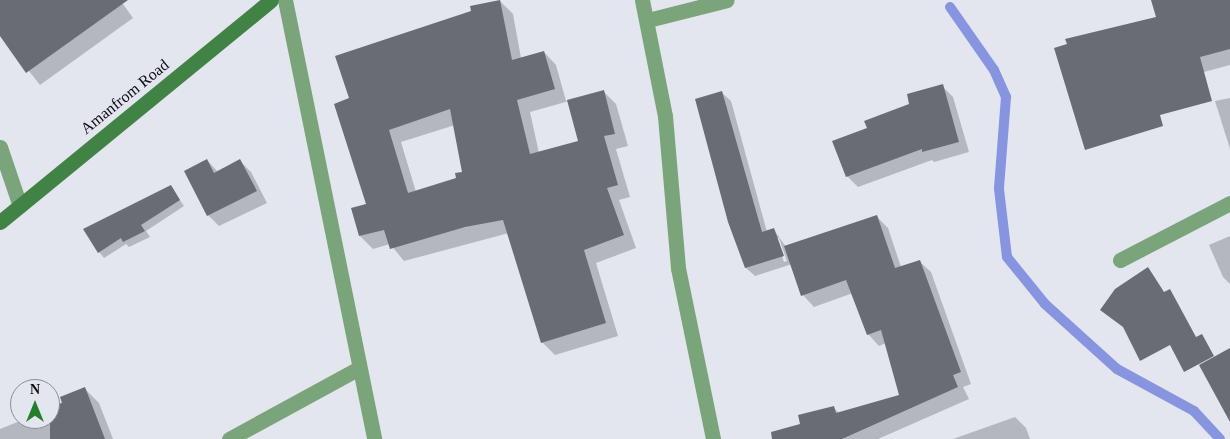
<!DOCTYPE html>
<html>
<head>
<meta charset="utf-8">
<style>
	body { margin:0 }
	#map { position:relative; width:1230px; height:439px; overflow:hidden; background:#e3e5ef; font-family:Georgia,serif }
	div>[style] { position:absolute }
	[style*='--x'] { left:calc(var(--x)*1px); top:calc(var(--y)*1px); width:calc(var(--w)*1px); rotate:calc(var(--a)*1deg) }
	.shadow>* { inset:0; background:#0003 }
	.stream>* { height:10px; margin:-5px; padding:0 5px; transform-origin:5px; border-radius:5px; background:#8795e0 }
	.building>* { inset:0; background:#6a6c74 }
	.street>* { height:15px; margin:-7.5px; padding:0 7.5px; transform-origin:7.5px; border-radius:7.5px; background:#7aa479 }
	.secondary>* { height:15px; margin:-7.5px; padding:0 7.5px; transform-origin:7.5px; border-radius:7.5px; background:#418344 }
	span { translate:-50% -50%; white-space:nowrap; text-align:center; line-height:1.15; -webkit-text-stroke:4.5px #e3e5ef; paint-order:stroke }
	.street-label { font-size:16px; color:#0c0d10 }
	.north { position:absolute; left:10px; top:379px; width:50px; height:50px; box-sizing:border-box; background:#e3e5ef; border:1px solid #8d8f96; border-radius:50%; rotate:0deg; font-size:14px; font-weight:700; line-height:20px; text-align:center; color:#0c0d10 }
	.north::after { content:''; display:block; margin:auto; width:18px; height:22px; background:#257e2d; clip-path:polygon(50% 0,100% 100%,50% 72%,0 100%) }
</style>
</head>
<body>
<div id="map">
	<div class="shadow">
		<div style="clip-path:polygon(0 0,120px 0,133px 18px,40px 85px,0 34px)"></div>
		<div style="clip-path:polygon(1159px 0,1230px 0,1230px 65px,1081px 105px,1069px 45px,1157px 18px)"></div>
		<div style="clip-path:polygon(evenodd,500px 1px,513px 14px,521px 58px,544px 52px,556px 65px,566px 101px,604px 92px,616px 104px,628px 146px,616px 149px,630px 197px,619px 200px,636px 248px,596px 263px,618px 336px,555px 355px,542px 342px,509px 233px,404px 261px,390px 244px,373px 249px,360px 236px,353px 209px,368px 205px,351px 99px,500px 1px,569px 101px,579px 142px,539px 153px,530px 112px,569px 101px,500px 1px,455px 125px,464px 173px,458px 179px,416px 192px,401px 142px,455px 125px)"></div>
		<div style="clip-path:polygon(942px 86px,953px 97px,969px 152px,934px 162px,932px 160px,858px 187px,847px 176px,911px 104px)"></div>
		<div style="clip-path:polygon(evenodd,722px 93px,731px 101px,767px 232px,774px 230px,786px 247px,876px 216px,888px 228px,901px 267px,919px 261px,931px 272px,971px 384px,963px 387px,969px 399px,878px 439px,806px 439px,834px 408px,839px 413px,901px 395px,886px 343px,879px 346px,868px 334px,853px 293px,814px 307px,803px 295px,792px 264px,755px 276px,746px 268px,729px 221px,722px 93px,776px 238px,779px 238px,787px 261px,784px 262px,776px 238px)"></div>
		<div style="clip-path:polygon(1230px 98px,1230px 149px,1215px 101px)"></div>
		<div style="clip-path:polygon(207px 160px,217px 171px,240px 161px,251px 172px,267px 203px,219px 226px,208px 215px)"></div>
		<div style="clip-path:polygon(171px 187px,184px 206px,146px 231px,150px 237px,129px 247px,126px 244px,104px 258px,99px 252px)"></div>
		<div style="clip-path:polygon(1230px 236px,1230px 284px,1223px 277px,1209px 245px)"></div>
		<div style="clip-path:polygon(85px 389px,99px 403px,113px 439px,0 439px,0 429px,25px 419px,50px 419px,50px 409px)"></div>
		<div style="clip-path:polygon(1015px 417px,1026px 428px,1030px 439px,953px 439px)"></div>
	</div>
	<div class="stream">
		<div style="--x:950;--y:7;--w:77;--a:55.1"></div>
		<div style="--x:994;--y:70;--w:30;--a:66"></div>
		<div style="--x:1006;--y:97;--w:92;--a:94.4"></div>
		<div style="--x:999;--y:189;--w:68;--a:83.3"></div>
		<div style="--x:1007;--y:257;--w:60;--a:51"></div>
		<div style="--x:1045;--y:304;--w:97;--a:42.1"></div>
		<div style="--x:1117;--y:369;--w:88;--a:28.6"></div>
		<div style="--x:1194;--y:411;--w:38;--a:47"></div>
	</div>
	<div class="building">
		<div style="clip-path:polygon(0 0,128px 0,26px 73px,0 36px)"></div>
		<div style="clip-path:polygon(evenodd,500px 0,512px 60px,544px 51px,555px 89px,517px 100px,530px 154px,578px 141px,567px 100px,604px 90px,615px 134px,604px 136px,618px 185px,607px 188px,624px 235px,584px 250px,606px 323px,541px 343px,503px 220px,465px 227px,390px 249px,384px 230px,359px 236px,351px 208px,366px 204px,334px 104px,349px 98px,335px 56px,471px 11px,470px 6px,500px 0,450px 109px,462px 172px,455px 173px,456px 178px,408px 193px,389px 130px,450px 109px)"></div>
		<div style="clip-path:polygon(1151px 0,1230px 0,1230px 49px,1200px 57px,1212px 101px,1160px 115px,1163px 126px,1085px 150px,1054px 48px,1067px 44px,1065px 39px,1156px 17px)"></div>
		<div style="clip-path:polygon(943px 84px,959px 142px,922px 152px,922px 149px,846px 177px,832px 141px,867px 128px,864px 121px,909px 104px,907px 94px)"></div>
		<div style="clip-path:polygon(722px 91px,762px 232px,774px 228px,784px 256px,745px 268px,728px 222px,695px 99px)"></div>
		<div style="clip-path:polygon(207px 159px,214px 173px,240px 159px,257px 191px,207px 216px,184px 171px)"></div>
		<div style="clip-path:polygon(171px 185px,180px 200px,141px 225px,145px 231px,123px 242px,121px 238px,98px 253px,83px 229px)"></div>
		<div style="clip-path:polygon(877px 215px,895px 268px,920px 260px,961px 372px,953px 375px,958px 387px,842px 439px,772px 439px,771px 432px,800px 424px,798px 415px,834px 406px,836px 413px,899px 395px,881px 330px,867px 335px,846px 280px,801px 296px,784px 246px)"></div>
		<div style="clip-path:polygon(1148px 267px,1164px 292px,1170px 289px,1196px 337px,1202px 334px,1214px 356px,1184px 372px,1170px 345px,1140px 361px,1123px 327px,1100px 310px,1115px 289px)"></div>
		<div style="clip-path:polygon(1230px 348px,1230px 422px,1199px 365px)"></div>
		<div style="clip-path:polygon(85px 387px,105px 439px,50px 439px,50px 408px,62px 403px,60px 397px)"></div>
	</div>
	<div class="street">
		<div style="--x:285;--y:0;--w:448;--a:78.5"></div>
		<div style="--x:642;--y:0;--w:118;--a:78.8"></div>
		<div style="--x:665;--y:116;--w:153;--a:85.1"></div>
		<div style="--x:678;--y:268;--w:175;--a:78.4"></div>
		<div style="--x:648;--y:20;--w:81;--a:-14.2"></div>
		<div style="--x:0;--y:147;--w:62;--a:71.3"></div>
		<div style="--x:1120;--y:260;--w:124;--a:-27.4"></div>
		<div style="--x:229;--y:439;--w:148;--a:-28.6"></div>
	</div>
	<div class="secondary">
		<div style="--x:0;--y:222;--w:350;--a:-39.3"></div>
	</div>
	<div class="street-label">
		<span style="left:125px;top:97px;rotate:-39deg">Amanfrom Road</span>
	</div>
	<div class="north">N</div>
</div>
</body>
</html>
